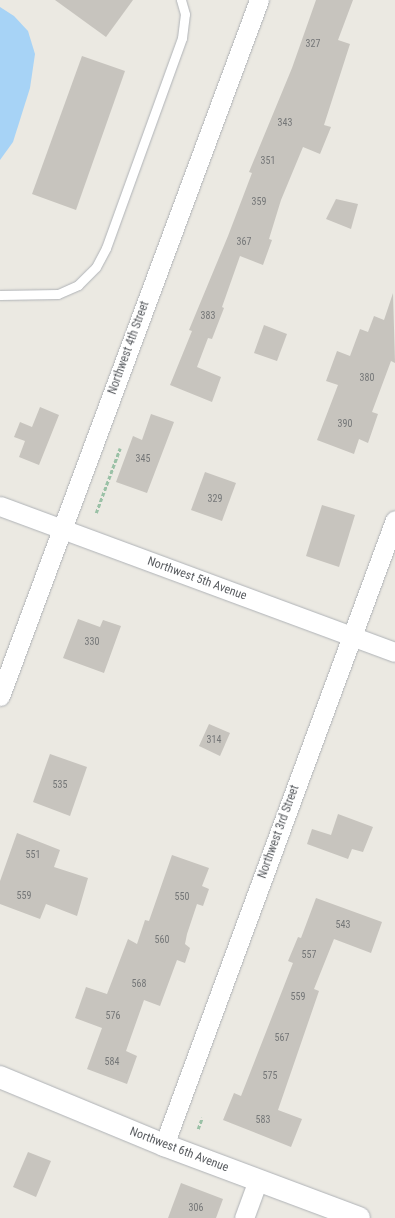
<!DOCTYPE html>
<html>
<head>
<meta charset="utf-8">
<style>
	body { margin:0 }
	#map { position:relative; width:395px; height:1218px; overflow:hidden; background:#ebe9e2; font-family:"Roboto Condensed",sans-serif }
	div>[style] { position:absolute }
	[style*='--x'] { left:calc(var(--x)*1px); top:calc(var(--y)*1px); width:calc(var(--w)*1px); rotate:calc(var(--a)*1deg) }
	.water>* { inset:0; background:#a7d3f6 }
	.building>* { inset:0; background:#c7c4be }
	.path>* { height:2.5px; margin-top:-1.25px; transform-origin:0; background:repeating-linear-gradient(90deg,#9ac1a6 0 4px,transparent 0 6px) }
	.roads { filter:drop-shadow(0 0 1px #afb2b6) drop-shadow(0 0 1px #afb2b6) }
	.service>* { height:9px; margin:-4.5px; padding:0 4.5px; transform-origin:4.5px; border-radius:4.5px; background:#fff }
	.minor>* { height:19px; margin:-9.5px; padding:0 9.5px; transform-origin:9.5px; border-radius:9.5px; background:#fff }
	.tertiary>* { height:22px; margin:-11px; padding:0 11px; transform-origin:11px; border-radius:11px; background:#fff }
	span { translate:-50% -50%; white-space:nowrap; text-align:center; line-height:1.15; -webkit-text-stroke:3px #fff; paint-order:stroke }
	.number-label { font-size:10px; color:#757778 }
	.number-label span { -webkit-text-stroke-width:0 }
	.street-label { font-size:12px; color:#5a5d61 }
</style>
</head>
<body>
<div id="map">
	<div class="water">
		<div style="clip-path:polygon(0 7px,14px 16px,28px 31px,35px 54px,30px 88px,13px 142px,0 160px)"></div>
	</div>
	<div class="building">
		<div style="clip-path:polygon(55px 0,133px 0,106px 37px)"></div>
		<div style="clip-path:polygon(316px 0,353px 0,338px 40px,350px 44px,324px 125px,331px 127px,320px 154px,303px 147px,281px 200px,269px 239px,272px 240px,263px 265px,240px 256px,222px 307px,224px 308px,212px 339px,208px 338px,197px 367px,221px 377px,212px 402px,170px 385px,192px 331px,189px 330px,228px 236px,252px 173px,249px 172px,292px 68px)"></div>
		<div style="clip-path:polygon(82px 56px,125px 71px,76px 210px,32px 194px)"></div>
		<div style="clip-path:polygon(336px 199px,358px 204px,351px 229px,326px 219px)"></div>
		<div style="clip-path:polygon(393px 293px,395px 363px,391px 361px,372px 412px,378px 414px,368px 443px,359px 439px,354px 454px,317px 440px,338px 385px,326px 381px,337px 351px,350px 356px,360px 329px,368px 332px,374px 316px,384px 320px)"></div>
		<div style="clip-path:polygon(264px 325px,287px 334px,277px 361px,254px 353px)"></div>
		<div style="clip-path:polygon(40px 407px,59px 415px,39px 465px,19px 457px,25px 441px,14px 437px,20px 422px,32px 427px)"></div>
		<div style="clip-path:polygon(151px 414px,174px 422px,147px 493px,116px 482px,133px 436px,142px 440px)"></div>
		<div style="clip-path:polygon(205px 472px,236px 483px,222px 521px,191px 510px)"></div>
		<div style="clip-path:polygon(322px 505px,355px 515px,339px 567px,306px 556px)"></div>
		<div style="clip-path:polygon(78px 619px,100px 627px,103px 620px,121px 626px,104px 673px,63px 658px)"></div>
		<div style="clip-path:polygon(209px 724px,230px 733px,220px 756px,199px 746px)"></div>
		<div style="clip-path:polygon(50px 754px,87px 767px,70px 816px,33px 802px)"></div>
		<div style="clip-path:polygon(338px 814px,373px 827px,363px 852px,352px 849px,348px 859px,307px 844px,312px 829px,331px 835px)"></div>
		<div style="clip-path:polygon(17px 833px,60px 850px,54px 867px,88px 878px,77px 916px,46px 904px,40px 919px,0 904px,0 881px)"></div>
		<div style="clip-path:polygon(172px 855px,209px 868px,202px 886px,209px 889px,203px 906px,197px 904px,187px 934px,185px 944px,190px 948px,185px 963px,177px 960px,160px 1006px,144px 1000px,126px 1051px,137px 1056px,127px 1084px,87px 1069px,102px 1028px,75px 1018px,86px 987px,107px 994px,128px 939px,137px 944px,145px 920px,149px 921px)"></div>
		<div style="clip-path:polygon(316px 898px,382px 922px,371px 953px,334px 939px,314px 989px,319px 991px,278px 1110px,302px 1119px,291px 1147px,223px 1120px,234px 1093px,241px 1096px,293px 963px,288px 961px,298px 937px,301px 938px)"></div>
		<div style="clip-path:polygon(28px 1152px,51px 1161px,36px 1197px,13px 1187px)"></div>
		<div style="clip-path:polygon(181px 1183px,223px 1199px,216px 1218px,168px 1218px)"></div>
	</div>
	<div class="path">
		<div style="--x:96;--y:513;--w:69;--a:-69.7"></div>
		<div style="--x:198;--y:1129;--w:12;--a:-70"></div>
	</div>
	<div class="roads">
		<div class="service">
			<div style="--x:0;--y:295;--w:58;--a:-1"></div>
			<div style="--x:58;--y:294;--w:22;--a:-24"></div>
			<div style="--x:78;--y:285;--w:25;--a:-45"></div>
			<div style="--x:96;--y:267;--w:21;--a:-62"></div>
			<div style="--x:106;--y:248;--w:223;--a:-70.1"></div>
			<div style="--x:182;--y:38;--w:24;--a:-83"></div>
			<div style="--x:185;--y:14;--w:15;--a:-106"></div>
		</div>
		<div class="minor">
			<div style="--x:0;--y:506;--w:421;--a:20.3"></div>
			<div style="--x:0;--y:696;--w:743;--a:-69.59"></div>
			<div style="--x:164;--y:1145;--w:666;--a:-69.72"></div>
			<div style="--x:244;--y:1218;--w:40;--a:-69.8"></div>
		</div>
		<div class="tertiary">
			<div style="--x:0;--y:1077;--w:178;--a:22.5"></div>
			<div style="--x:164;--y:1145;--w:208;--a:20.5"></div>
		</div>
	</div>
	<div class="number-label">
		<span style="left:313px;top:44px">327</span>
		<span style="left:285px;top:123px">343</span>
		<span style="left:268px;top:161px">351</span>
		<span style="left:259px;top:202px">359</span>
		<span style="left:244px;top:242px">367</span>
		<span style="left:208px;top:316px">383</span>
		<span style="left:367px;top:378px">380</span>
		<span style="left:345px;top:424px">390</span>
		<span style="left:143px;top:459px">345</span>
		<span style="left:215px;top:499px">329</span>
		<span style="left:92px;top:642px">330</span>
		<span style="left:214px;top:740px">314</span>
		<span style="left:60px;top:785px">535</span>
		<span style="left:33px;top:855px">551</span>
		<span style="left:24px;top:896px">559</span>
		<span style="left:182px;top:897px">550</span>
		<span style="left:343px;top:925px">543</span>
		<span style="left:162px;top:940px">560</span>
		<span style="left:309px;top:955px">557</span>
		<span style="left:139px;top:984px">568</span>
		<span style="left:298px;top:997px">559</span>
		<span style="left:113px;top:1016px">576</span>
		<span style="left:282px;top:1038px">567</span>
		<span style="left:112px;top:1062px">584</span>
		<span style="left:270px;top:1076px">575</span>
		<span style="left:263px;top:1120px">583</span>
		<span style="left:196px;top:1208px">306</span>
	</div>
	<div class="street-label">
		<span style="left:129px;top:348px;rotate:-70deg">Northwest 4th Street</span>
		<span style="left:197px;top:579px;rotate:20deg">Northwest 5th Avenue</span>
		<span style="left:279px;top:832px;rotate:-70deg">Northwest 3rd Street</span>
		<span style="left:179px;top:1150px;rotate:21deg">Northwest 6th Avenue</span>
	</div>
</div>
</body>
</html>
